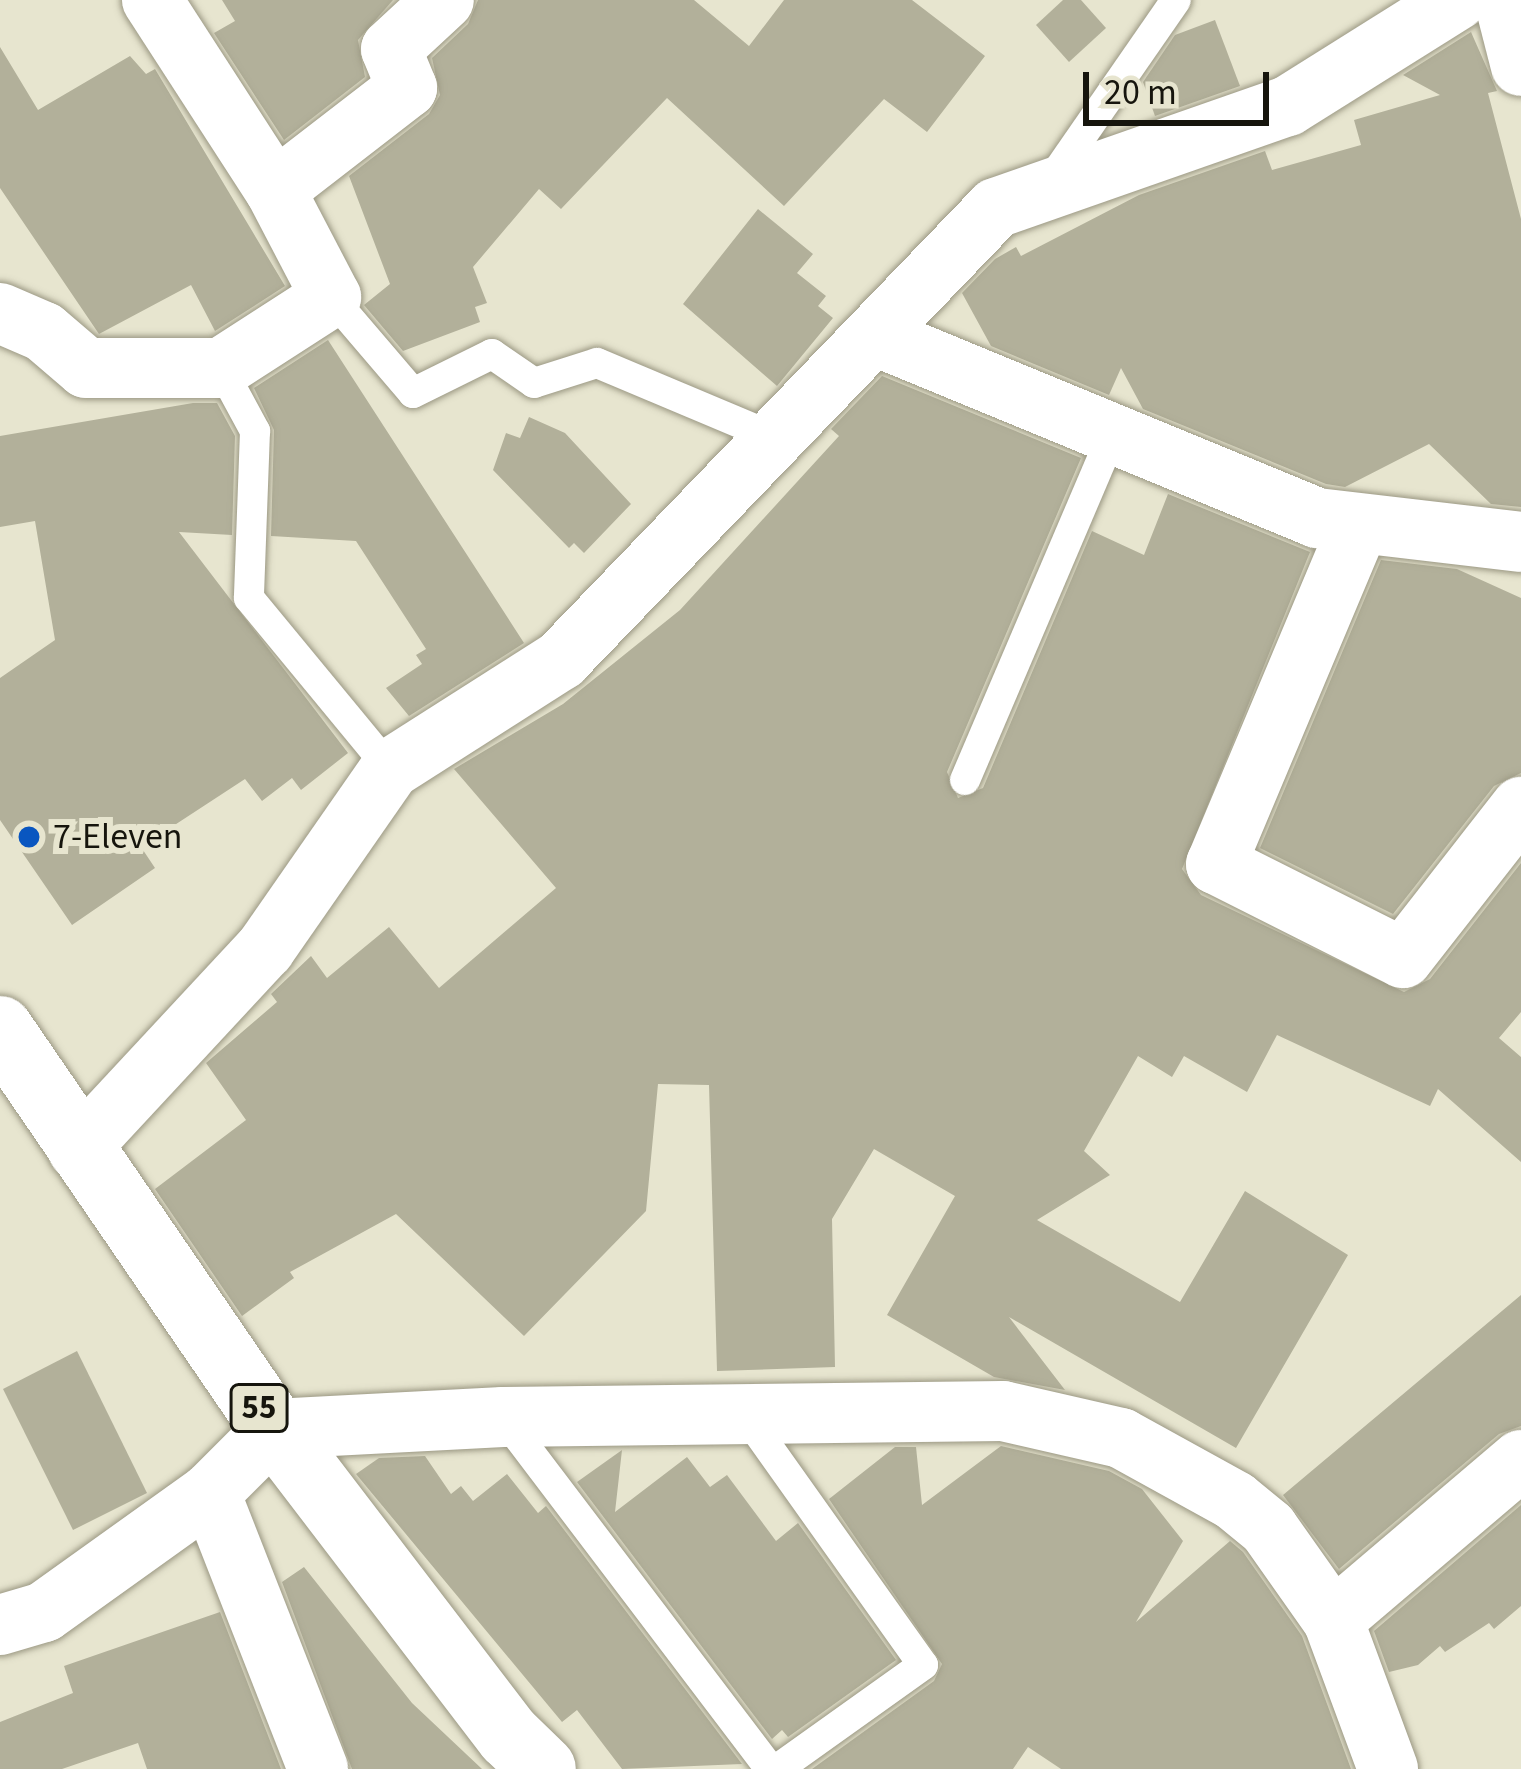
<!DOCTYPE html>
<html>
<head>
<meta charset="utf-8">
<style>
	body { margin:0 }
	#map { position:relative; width:1521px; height:1769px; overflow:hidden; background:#e7e5cf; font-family:"Source Sans 3",sans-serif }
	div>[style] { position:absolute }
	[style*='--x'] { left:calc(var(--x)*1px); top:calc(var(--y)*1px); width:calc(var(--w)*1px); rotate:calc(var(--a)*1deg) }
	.building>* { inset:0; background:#b2b09a }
	.roads { filter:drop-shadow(0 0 3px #9b9883) drop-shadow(0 0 3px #9b9883) }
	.lane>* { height:30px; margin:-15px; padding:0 15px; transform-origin:15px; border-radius:15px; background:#fff }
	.street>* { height:60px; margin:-30px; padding:0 30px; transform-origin:30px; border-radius:30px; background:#fff }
	.primary>* { height:66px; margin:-33px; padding:0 33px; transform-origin:33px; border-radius:33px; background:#fff }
	.dots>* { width:33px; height:33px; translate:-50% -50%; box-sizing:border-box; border:6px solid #e7e5cf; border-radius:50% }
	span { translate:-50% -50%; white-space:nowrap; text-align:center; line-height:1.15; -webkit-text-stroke:12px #e7e5cf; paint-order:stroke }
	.shield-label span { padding:3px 9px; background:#e7e5cf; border:3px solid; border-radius:9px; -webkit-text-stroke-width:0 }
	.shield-label { font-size:33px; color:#16150d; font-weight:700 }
	.poi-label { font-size:36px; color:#16150d }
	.left { translate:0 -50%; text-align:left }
	.scale { position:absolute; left:1083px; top:72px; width:186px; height:54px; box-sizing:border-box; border:6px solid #16150d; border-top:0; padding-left:15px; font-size:36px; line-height:42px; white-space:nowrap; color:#16150d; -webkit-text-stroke:9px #e7e5cf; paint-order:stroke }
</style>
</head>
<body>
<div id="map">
	<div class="building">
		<div style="clip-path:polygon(222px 0,393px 0,358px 40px,365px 77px,284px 140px,214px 33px,235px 21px)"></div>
		<div style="clip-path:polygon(478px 0,694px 0,749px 46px,784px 0,912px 0,985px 56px,927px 132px,884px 99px,784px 206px,667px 98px,561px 209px,539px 189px,473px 267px,487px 303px,475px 307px,480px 322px,403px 351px,364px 305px,390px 284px,349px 176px,429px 114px,440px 95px,432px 58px,468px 24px)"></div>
		<div style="clip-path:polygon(1063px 0,1081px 0,1106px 28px,1069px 62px,1036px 25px)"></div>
		<div style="clip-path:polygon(1215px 20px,1240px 86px,1155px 116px,1143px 82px,1175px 35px)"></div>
		<div style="clip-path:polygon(1471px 32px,1497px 91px,1488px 93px,1521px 219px,1521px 507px,1491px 504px,1429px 444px,1345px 487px,1326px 484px,1143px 409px,1121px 368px,1109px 395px,991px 346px,962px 293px,995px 259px,1016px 247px,1021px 256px,1139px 195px,1265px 151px,1272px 170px,1361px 145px,1354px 120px,1440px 95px,1403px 75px)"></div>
		<div style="clip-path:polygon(0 47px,38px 110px,130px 56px,146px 74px,155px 69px,285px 286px,215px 331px,191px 285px,99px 334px,0 188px)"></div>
		<div style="clip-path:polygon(758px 209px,813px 254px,797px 273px,826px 296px,818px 306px,833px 318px,777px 386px,683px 304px)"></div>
		<div style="clip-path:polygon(328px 340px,524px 643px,409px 716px,386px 688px,422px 664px,416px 655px,426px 649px,356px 541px,271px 536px,274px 430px,254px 388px)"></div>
		<div style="clip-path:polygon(882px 376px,1081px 458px,947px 772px,958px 798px,983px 788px,1092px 531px,1144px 555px,1168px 494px,1310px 552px,1182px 869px,1201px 895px,1404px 992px,1430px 979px,1521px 863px,1521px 1012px,1499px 1038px,1521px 1057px,1521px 1162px,1438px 1089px,1430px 1106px,1277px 1035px,1247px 1092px,1184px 1056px,1172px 1077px,1138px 1056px,1084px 1151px,1110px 1175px,1037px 1220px,1180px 1302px,1245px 1191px,1348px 1255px,1236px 1448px,1009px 1317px,1065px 1390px,994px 1377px,887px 1315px,955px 1196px,874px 1149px,832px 1219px,835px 1367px,717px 1371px,709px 1085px,658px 1084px,646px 1211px,524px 1336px,396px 1214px,290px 1272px,294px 1278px,242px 1316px,155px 1189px,246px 1120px,206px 1063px,277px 1002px,271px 994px,311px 956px,327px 978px,389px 927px,439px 988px,556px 888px,454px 769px,563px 704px,680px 610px,839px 436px,831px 429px)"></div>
		<div style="clip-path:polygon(193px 403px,217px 403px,235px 436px,232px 535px,179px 532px,348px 753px,301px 790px,292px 778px,262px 801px,245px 779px,141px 847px,155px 868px,72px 925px,0 820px,0 678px,55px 640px,35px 521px,0 527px,0 436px)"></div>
		<div style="clip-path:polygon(529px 417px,565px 433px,631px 504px,584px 553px,574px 543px,569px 548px,493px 470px,506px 433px,520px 438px)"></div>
		<div style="clip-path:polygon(1381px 560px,1457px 569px,1521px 598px,1521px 773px,1494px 786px,1393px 914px,1260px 848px)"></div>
		<div style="clip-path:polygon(1521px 1295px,1521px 1426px,1499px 1434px,1339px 1569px,1283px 1495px)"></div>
		<div style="clip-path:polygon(77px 1351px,147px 1493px,73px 1530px,3px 1389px)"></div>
		<div style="clip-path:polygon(1001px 1446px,1109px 1471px,1142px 1489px,1183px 1541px,1136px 1622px,1230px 1541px,1243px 1552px,1302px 1636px,1351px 1769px,1061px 1769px,1028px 1747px,1013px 1769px,812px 1769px,934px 1681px,942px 1664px,829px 1499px,895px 1447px,916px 1447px,922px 1505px)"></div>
		<div style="clip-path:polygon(622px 1450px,615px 1512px,687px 1457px,710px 1487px,727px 1475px,776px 1541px,798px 1523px,896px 1660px,788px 1737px,782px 1730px,772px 1739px,577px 1482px)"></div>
		<div style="clip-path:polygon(425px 1456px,451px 1494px,461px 1486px,473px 1501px,507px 1474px,538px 1513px,546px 1506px,742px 1764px,622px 1769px,577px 1710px,562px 1722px,356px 1474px,379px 1458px)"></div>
		<div style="clip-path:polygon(1521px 1505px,1521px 1606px,1494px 1629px,1489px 1623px,1445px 1652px,1440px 1646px,1418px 1665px,1389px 1672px,1374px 1631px)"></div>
		<div style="clip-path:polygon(304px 1567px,412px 1703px,482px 1769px,352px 1769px,282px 1582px)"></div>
		<div style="clip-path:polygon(220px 1612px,281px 1769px,147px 1769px,138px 1743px,62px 1769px,0 1769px,0 1722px,73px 1693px,64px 1666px)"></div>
	</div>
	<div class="roads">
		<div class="lane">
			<div style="--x:1050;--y:182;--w:221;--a:-55.3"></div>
			<div style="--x:331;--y:297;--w:126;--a:49.5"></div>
			<div style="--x:413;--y:393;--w:88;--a:-26.3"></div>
			<div style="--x:492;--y:354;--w:51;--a:34.6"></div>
			<div style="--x:534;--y:383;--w:66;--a:-17.6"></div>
			<div style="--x:597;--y:363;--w:199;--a:22.8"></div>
			<div style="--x:221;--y:368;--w:72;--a:61.6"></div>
			<div style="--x:255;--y:431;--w:167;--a:92.1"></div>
			<div style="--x:249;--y:598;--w:222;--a:50.5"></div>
			<div style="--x:965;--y:780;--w:373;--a:-66.9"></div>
			<div style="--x:744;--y:1413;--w:309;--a:54.6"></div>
			<div style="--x:923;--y:1665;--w:179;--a:144.5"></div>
			<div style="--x:503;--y:1417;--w:442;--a:52.8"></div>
		</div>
		<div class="street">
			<div style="--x:152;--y:0;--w:226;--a:57.1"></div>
			<div style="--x:275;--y:190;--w:167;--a:-37.7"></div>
			<div style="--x:407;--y:88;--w:42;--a:-112.3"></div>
			<div style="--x:391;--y:49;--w:72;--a:-42.8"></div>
			<div style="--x:1504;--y:0;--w:68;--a:75.6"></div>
			<div style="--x:0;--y:313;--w:48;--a:23.4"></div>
			<div style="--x:44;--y:332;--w:55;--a:40.6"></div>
			<div style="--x:86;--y:368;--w:135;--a:0"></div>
			<div style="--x:221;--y:368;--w:131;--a:-32.8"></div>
			<div style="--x:331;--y:297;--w:121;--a:-117.6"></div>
			<div style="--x:878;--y:337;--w:475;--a:22.4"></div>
			<div style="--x:1317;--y:518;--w:205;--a:6.7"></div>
			<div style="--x:1358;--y:527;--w:366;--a:112.8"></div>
			<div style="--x:1216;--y:864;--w:209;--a:26.7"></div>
			<div style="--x:1403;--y:958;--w:192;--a:-52"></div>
			<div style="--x:78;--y:1150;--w:275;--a:-47.1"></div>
			<div style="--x:265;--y:949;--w:219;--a:-55.2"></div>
			<div style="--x:390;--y:769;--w:203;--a:-32.5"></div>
			<div style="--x:561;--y:660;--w:627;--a:-46.1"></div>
			<div style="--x:996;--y:208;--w:309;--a:-19.3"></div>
			<div style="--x:1288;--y:106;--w:199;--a:-32.1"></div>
			<div style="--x:210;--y:1493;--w:296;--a:68.6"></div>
			<div style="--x:1333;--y:1620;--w:247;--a:-40.4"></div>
			<div style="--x:0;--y:1625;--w:46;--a:-16.5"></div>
			<div style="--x:44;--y:1612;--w:204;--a:-35.6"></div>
			<div style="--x:210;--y:1493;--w:91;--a:-45"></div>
			<div style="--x:274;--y:1429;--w:229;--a:-3"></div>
			<div style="--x:503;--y:1417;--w:500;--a:-0.69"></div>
			<div style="--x:1003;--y:1411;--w:121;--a:12.9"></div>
			<div style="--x:1121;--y:1438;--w:130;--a:28.9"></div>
			<div style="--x:1235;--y:1501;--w:43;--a:39.3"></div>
			<div style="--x:1268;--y:1528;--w:113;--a:54.8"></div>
			<div style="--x:1333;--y:1620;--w:159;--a:69.7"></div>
		</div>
		<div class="primary">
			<div style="--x:0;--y:1029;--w:485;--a:55.6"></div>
			<div style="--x:274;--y:1429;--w:387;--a:52.6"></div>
			<div style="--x:509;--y:1736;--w:47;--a:44.1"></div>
		</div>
	</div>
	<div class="dots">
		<div style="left:29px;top:837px;background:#0956c0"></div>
	</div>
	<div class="shield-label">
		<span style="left:259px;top:1408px">55</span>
	</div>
	<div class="poi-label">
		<span class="left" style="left:53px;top:837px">7-Eleven</span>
	</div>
	<div class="scale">20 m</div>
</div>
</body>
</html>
